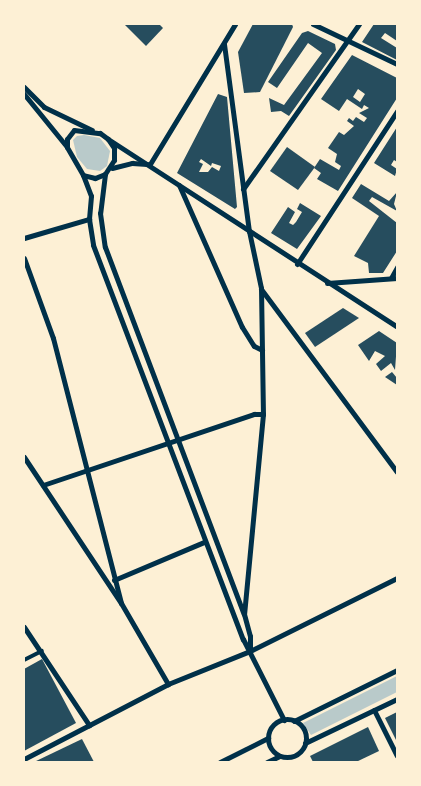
<!DOCTYPE html>
<html>
<head>
<meta charset="utf-8">
<style>
	body { margin:0 }
	#map { position:relative; width:421px; height:786px; overflow:hidden; background:#fdf0d5; font-family:Ubuntu,sans-serif }
	div>[style] { position:absolute }
	[style*='--x'] { left:calc(var(--x)*1px); top:calc(var(--y)*1px); width:calc(var(--w)*1px); rotate:calc(var(--a)*1deg) }
	.green>* { inset:0; background:#b9caca }
	.building>* { inset:0; background:#264d5e }
	.pedestrian>* { height:4px; margin:-2px; padding:0 2px; transform-origin:2px; border-radius:2px; background:#003049 }
	.minor>* { height:5px; margin:-2.5px; padding:0 2.5px; transform-origin:2.5px; border-radius:2.5px; background:#003049 }
	.minor>.ring { margin:-2.5px; padding:0; box-sizing:content-box; background:none; border:5px solid #003049; border-radius:50% }
	span { translate:-50% -50%; white-space:nowrap; text-align:center; line-height:1.15; -webkit-text-stroke:4.5px #fdf0d5; paint-order:stroke }
	.frame { position:absolute; inset:0; border:25px solid #fdf0d5; pointer-events:none }
</style>
</head>
<body>
<div id="map">
	<div class="green">
		<div style="clip-path:polygon(84px 135px,100px 138px,110px 151px,107px 166px,100px 171px,87px 169px,77px 157px,73px 140px,77px 136px)"></div>
		<div style="clip-path:polygon(397px 676px,397px 692px,311px 735px,303px 723px)"></div>
	</div>
	<div class="building">
		<div style="clip-path:polygon(124px 24px,159px 24px,163px 28px,146px 46px)"></div>
		<div style="clip-path:polygon(253px 24px,292px 24px,293px 27px,260px 92px,244px 93px,238px 52px)"></div>
		<div style="clip-path:polygon(374px 24px,397px 24px,397px 41px,385px 33px,381px 38px,397px 48px,397px 60px,362px 42px)"></div>
		<div style="clip-path:polygon(308px 31px,335px 44px,336px 50px,289px 116px,281px 111px,271px 112px,269px 98px,284px 105px,322px 53px,308px 43px,277px 88px,268px 82px,302px 33px)"></div>
		<div style="clip-path:polygon(evenodd,352px 55px,397px 78px,397px 98px,338px 191px,317px 179px,321px 173px,314px 168px,320px 159px,339px 170px,341px 166px,335px 162px,337px 154px,328px 148px,339px 132px,344px 135px,354px 126px,347px 121px,349px 118px,353px 121px,356px 117px,364px 122px,367px 118px,359px 113px,369px 108px,364px 105px,362px 109px,347px 99px,339px 111px,321px 99px,352px 55px,358px 89px,365px 94px,360px 102px,353px 97px,358px 89px)"></div>
		<div style="clip-path:polygon(evenodd,218px 94px,227px 97px,237px 207px,235px 209px,177px 173px,218px 94px,201px 159px,211px 166px,212px 163px,221px 166px,219px 171px,212px 167px,208px 172px,199px 172px,203px 164px,199px 162px,201px 159px)"></div>
		<div style="clip-path:polygon(397px 127px,397px 162px,394px 160px,391px 165px,397px 169px,395px 176px,374px 163px)"></div>
		<div style="clip-path:polygon(287px 147px,315px 167px,298px 190px,270px 171px)"></div>
		<div style="clip-path:polygon(361px 184px,389px 201px,397px 192px,394px 204px,397px 211px,372px 197px,369px 201px,397px 223px,397px 251px,383px 273px,369px 273px,368px 263px,354px 256px,379px 216px,352px 198px)"></div>
		<div style="clip-path:polygon(300px 203px,321px 216px,297px 249px,271px 233px,288px 207px,295px 212px,289px 223px,293px 225px,296px 222px,302px 212px,297px 209px)"></div>
		<div style="clip-path:polygon(343px 308px,359px 318px,315px 347px,305px 333px)"></div>
		<div style="clip-path:polygon(379px 331px,397px 343px,395px 370px,391px 363px,381px 371px,376px 364px,385px 356px,375px 351px,369px 361px,358px 345px)"></div>
		<div style="clip-path:polygon(392px 372px,397px 378px,397px 385px,385px 377px)"></div>
		<div style="clip-path:polygon(42px 659px,76px 723px,24px 751px,24px 669px)"></div>
		<div style="clip-path:polygon(397px 712px,397px 742px,385px 718px)"></div>
		<div style="clip-path:polygon(368px 727px,379px 751px,356px 762px,313px 762px,310px 756px)"></div>
		<div style="clip-path:polygon(82px 739px,94px 762px,34px 762px)"></div>
	</div>
	<div class="pedestrian">
		<div style="--x:24;--y:660;--w:20;--a:-27"></div>
	</div>
	<div class="minor">
		<div style="--x:313;--y:24;--w:93;--a:25.5"></div>
		<div style="--x:224;--y:44;--w:189;--a:82.4"></div>
		<div style="--x:249;--y:231;--w:58;--a:78.1"></div>
		<div style="--x:261;--y:288;--w:126;--a:89.1"></div>
		<div style="--x:263;--y:414;--w:201;--a:95.4"></div>
		<div style="--x:24;--y:87;--w:28;--a:45"></div>
		<div style="--x:44;--y:107;--w:53;--a:25.6"></div>
		<div style="--x:24;--y:94;--w:68;--a:50.9"></div>
		<div style="--x:74;--y:130;--w:26;--a:7"></div>
		<div style="--x:100;--y:133;--w:10;--a:37"></div>
		<div style="--x:108;--y:139;--w:11;--a:56"></div>
		<div style="--x:114;--y:148;--w:12;--a:90"></div>
		<div style="--x:114;--y:160;--w:17;--a:123"></div>
		<div style="--x:105;--y:174;--w:11;--a:158"></div>
		<div style="--x:95;--y:178;--w:12;--a:-166"></div>
		<div style="--x:83;--y:175;--w:32;--a:-120"></div>
		<div style="--x:67;--y:147;--w:8;--a:-90"></div>
		<div style="--x:67;--y:139;--w:11;--a:-52"></div>
		<div style="--x:108;--y:139;--w:345;--a:33"></div>
		<div style="--x:150;--y:164;--w:164;--a:-58.7"></div>
		<div style="--x:112;--y:168;--w:21;--a:-14"></div>
		<div style="--x:132;--y:163;--w:15;--a:4"></div>
		<div style="--x:105;--y:174;--w:39;--a:97"></div>
		<div style="--x:100;--y:213;--w:34;--a:82"></div>
		<div style="--x:105;--y:247;--w:392;--a:69.3"></div>
		<div style="--x:244;--y:614;--w:23;--a:75"></div>
		<div style="--x:250;--y:636;--w:15;--a:90"></div>
		<div style="--x:83;--y:175;--w:22;--a:69"></div>
		<div style="--x:91;--y:196;--w:23;--a:95"></div>
		<div style="--x:89;--y:219;--w:26;--a:81"></div>
		<div style="--x:93;--y:245;--w:422;--a:69.2"></div>
		<div style="--x:243;--y:639;--w:91;--a:63.2"></div>
		<div style="--x:179;--y:185;--w:155;--a:66.1"></div>
		<div style="--x:242;--y:327;--w:22;--a:58"></div>
		<div style="--x:254;--y:346;--w:9;--a:27"></div>
		<div style="--x:243;--y:189;--w:202;--a:-54.9"></div>
		<div style="--x:24;--y:238;--w:68;--a:-16.3"></div>
		<div style="--x:24;--y:258;--w:85;--a:70.1"></div>
		<div style="--x:53;--y:338;--w:274;--a:75.6"></div>
		<div style="--x:297;--y:264;--w:183;--a:-56.8"></div>
		<div style="--x:391;--y:278;--w:13;--a:-61"></div>
		<div style="--x:327;--y:283;--w:70;--a:-4.1"></div>
		<div style="--x:261;--y:289;--w:228;--a:53.4"></div>
		<div style="--x:24;--y:457;--w:175;--a:56.4"></div>
		<div style="--x:121;--y:603;--w:94;--a:59.9"></div>
		<div style="--x:43;--y:485;--w:223;--a:-18.6"></div>
		<div style="--x:254;--y:414;--w:9;--a:0"></div>
		<div style="--x:114;--y:580;--w:98;--a:-22.9"></div>
		<div style="--x:24;--y:627;--w:118;--a:56.4"></div>
		<div style="--x:374;--y:710;--w:51;--a:63.4"></div>
		<div class="ring" style="left:268px;top:719px;width:33px;height:33px"></div>
		<div style="--x:294;--y:721;--w:115;--a:-26.3"></div>
		<div style="--x:305;--y:743;--w:102;--a:-25.6"></div>
		<div style="--x:24;--y:759;--w:162;--a:-27.5"></div>
		<div style="--x:168;--y:684;--w:88;--a:-21.9"></div>
		<div style="--x:250;--y:651;--w:164;--a:-26.4"></div>
		<div style="--x:220;--y:762;--w:54;--a:-26.6"></div>
		<div style="--x:267;--y:762;--w:14;--a:-25"></div>
	</div>
	<div class="frame"></div>
</div>
</body>
</html>
